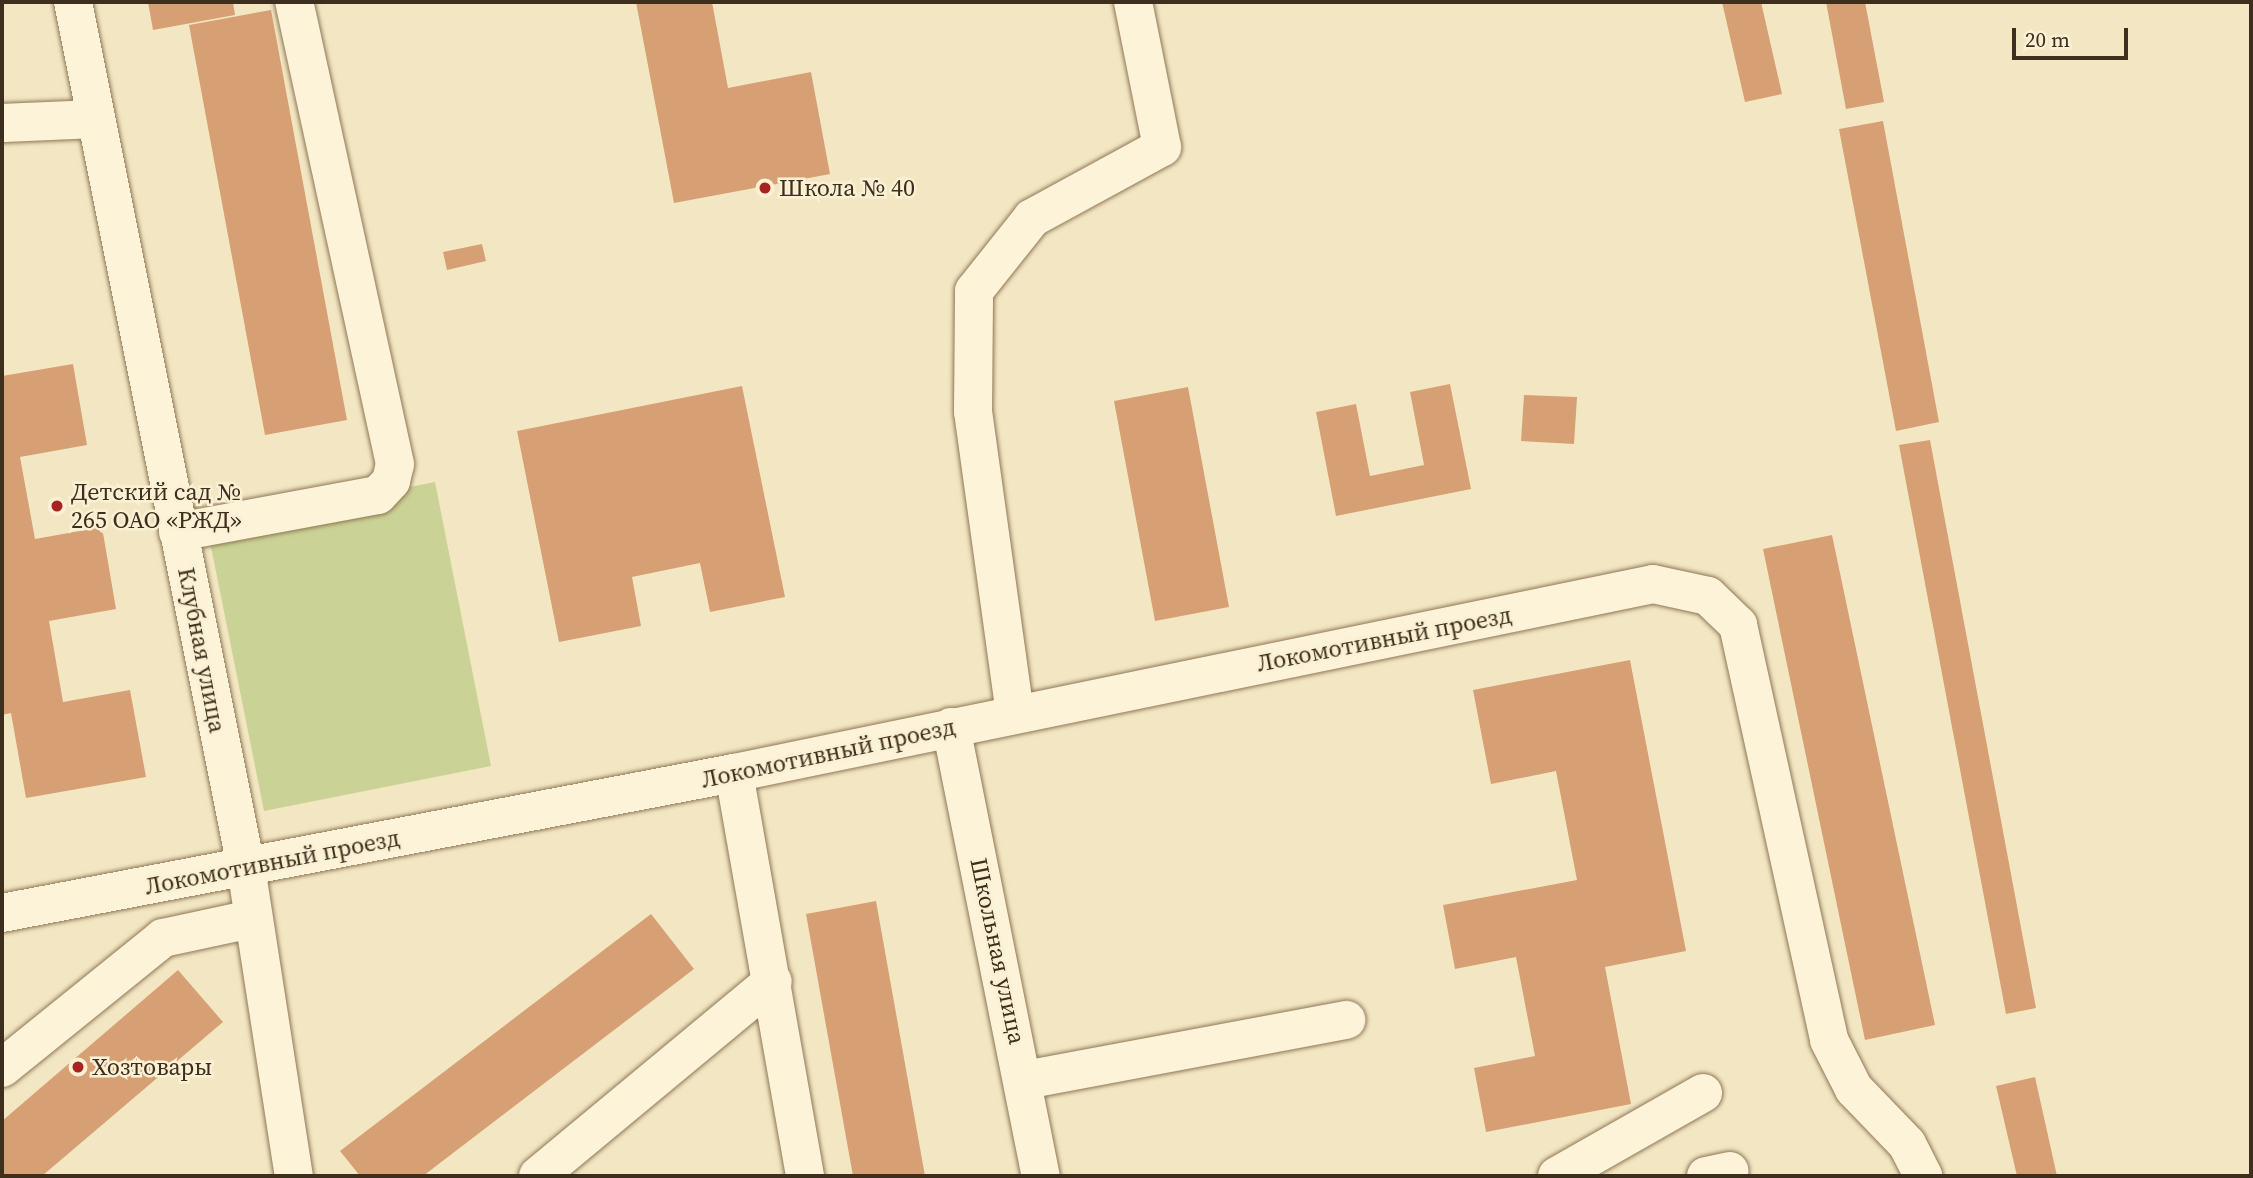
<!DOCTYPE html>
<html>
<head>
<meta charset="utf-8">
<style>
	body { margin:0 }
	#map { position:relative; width:2253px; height:1178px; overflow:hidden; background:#f3e7c3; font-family:"Source Serif 4",serif }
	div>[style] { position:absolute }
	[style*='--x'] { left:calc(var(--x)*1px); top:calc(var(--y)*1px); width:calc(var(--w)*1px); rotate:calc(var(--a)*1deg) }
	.green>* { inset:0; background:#cad395 }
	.building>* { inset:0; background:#d6a074 }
	.roads { filter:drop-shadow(0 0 2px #907757) drop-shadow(0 0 2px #907757) }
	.minor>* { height:38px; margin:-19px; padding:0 19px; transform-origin:19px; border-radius:19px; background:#fdf3d8 }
	.dots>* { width:19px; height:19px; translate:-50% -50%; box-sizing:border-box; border:4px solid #faf0d4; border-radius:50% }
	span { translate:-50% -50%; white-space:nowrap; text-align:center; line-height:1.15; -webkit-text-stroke:5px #faf0d4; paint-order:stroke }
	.poi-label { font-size:24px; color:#3e2e1d }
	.left { translate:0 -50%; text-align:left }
	.street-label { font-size:24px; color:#3e2e1d }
	.frame { position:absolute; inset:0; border:4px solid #3e2e1d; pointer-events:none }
	.scale { position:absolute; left:2012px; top:28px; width:116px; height:32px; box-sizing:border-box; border:4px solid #3e2e1d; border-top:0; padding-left:9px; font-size:21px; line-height:24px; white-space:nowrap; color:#3e2e1d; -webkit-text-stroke:5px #faf0d4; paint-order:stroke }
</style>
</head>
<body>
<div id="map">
	<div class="green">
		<div style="clip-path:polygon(435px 482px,491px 766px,264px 811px,207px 527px)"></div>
	</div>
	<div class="building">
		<div style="clip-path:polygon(148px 2px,233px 2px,235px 15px,153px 30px)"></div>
		<div style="clip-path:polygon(636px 2px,712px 2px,728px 88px,811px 72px,830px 174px,674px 203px)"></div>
		<div style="clip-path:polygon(1722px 2px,1761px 2px,1782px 94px,1745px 102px)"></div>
		<div style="clip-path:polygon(1826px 2px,1865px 2px,1884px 102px,1846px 109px)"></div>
		<div style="clip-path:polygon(271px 10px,347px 420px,265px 435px,189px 25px)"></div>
		<div style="clip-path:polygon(1883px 121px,1939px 422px,1896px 431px,1839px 129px)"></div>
		<div style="clip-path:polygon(482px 244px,486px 261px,447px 270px,443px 252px)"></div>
		<div style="clip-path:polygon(73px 364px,87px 445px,20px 457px,35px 539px,102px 527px,116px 609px,49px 621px,63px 702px,130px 690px,146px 777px,26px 798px,11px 713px,2px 715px,2px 376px)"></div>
		<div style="clip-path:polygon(1450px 384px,1471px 489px,1336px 516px,1316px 412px,1356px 404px,1370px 476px,1424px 465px,1410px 392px)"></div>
		<div style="clip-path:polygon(742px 386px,785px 597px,710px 612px,700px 563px,632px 577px,641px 626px,559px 642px,517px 431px)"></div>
		<div style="clip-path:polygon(1188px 387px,1229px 607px,1155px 621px,1114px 401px)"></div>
		<div style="clip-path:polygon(1524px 395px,1577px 397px,1574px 444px,1521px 441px)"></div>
		<div style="clip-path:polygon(1930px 440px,2036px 1008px,2006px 1014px,1899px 445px)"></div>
		<div style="clip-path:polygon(1832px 535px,1935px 1025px,1865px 1040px,1763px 549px)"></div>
		<div style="clip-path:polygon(1630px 660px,1686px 951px,1605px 967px,1631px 1104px,1486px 1132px,1474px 1068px,1535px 1056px,1516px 957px,1455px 969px,1443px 905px,1577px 880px,1556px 771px,1491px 784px,1473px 690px)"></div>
		<div style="clip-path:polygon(876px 901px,925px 1176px,853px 1176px,806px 914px)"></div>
		<div style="clip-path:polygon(651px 914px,694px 969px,423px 1176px,360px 1176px,340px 1151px)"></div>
		<div style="clip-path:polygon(178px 970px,223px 1022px,42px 1176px,2px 1176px,2px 1121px)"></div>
		<div style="clip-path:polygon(2035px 1077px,2057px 1176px,2017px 1176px,1996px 1086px)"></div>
	</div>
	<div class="roads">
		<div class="minor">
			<div style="--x:73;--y:2;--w:882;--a:78.69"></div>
			<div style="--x:246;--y:867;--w:313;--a:81.2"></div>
			<div style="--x:2;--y:123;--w:92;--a:-2.5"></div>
			<div style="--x:178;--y:532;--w:203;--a:-10.5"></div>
			<div style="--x:378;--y:495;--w:19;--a:-47"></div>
			<div style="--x:391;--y:481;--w:17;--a:-77"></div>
			<div style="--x:395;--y:464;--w:473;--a:-102.3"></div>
			<div style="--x:1015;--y:714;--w:305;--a:-97.9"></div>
			<div style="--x:973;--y:412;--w:121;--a:-89.5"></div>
			<div style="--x:974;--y:291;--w:93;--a:-51.5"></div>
			<div style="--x:1032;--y:218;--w:148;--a:-28.6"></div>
			<div style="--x:1162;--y:147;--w:148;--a:-101.3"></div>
			<div style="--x:951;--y:727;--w:458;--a:78.7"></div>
			<div style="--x:734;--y:773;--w:409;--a:80"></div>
			<div style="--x:2;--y:913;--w:745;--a:-10.83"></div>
			<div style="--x:734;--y:773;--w:938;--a:-11.62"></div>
			<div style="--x:1653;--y:584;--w:56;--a:12.3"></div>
			<div style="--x:1708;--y:596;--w:42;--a:44"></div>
			<div style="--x:1738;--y:625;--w:425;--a:77.6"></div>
			<div style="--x:1829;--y:1040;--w:55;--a:63"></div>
			<div style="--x:1854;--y:1089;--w:76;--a:46.1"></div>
			<div style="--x:1907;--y:1144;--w:36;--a:63"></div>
			<div style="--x:2;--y:1068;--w:207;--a:-38.9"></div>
			<div style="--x:163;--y:938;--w:91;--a:-12.1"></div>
			<div style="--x:1025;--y:1080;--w:327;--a:-10.6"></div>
			<div style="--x:538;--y:1176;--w:305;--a:-39.7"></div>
			<div style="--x:1557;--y:1176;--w:168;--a:-29.6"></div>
			<div style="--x:1706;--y:1176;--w:24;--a:-12"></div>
		</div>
	</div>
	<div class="dots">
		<div style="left:765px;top:188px;background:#a7231f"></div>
		<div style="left:57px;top:506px;background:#a7231f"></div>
		<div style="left:78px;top:1067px;background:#a7231f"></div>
	</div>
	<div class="poi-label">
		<span class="left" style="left:779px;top:188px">Школа № 40</span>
		<span class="left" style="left:71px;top:506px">Детский сад №<br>265 ОАО «РЖД»</span>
		<span class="left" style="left:92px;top:1067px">Хозтовары</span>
	</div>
	<div class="street-label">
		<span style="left:1384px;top:639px;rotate:-11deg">Локомотивный проезд</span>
		<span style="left:202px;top:650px;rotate:79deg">Клубная улица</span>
		<span style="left:828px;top:753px;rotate:-12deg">Локомотивный проезд</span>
		<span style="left:272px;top:862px;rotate:-11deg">Локомотивный проезд</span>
		<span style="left:998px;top:951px;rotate:78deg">Школьная улица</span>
	</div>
	<div class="frame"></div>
	<div class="scale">20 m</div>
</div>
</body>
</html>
